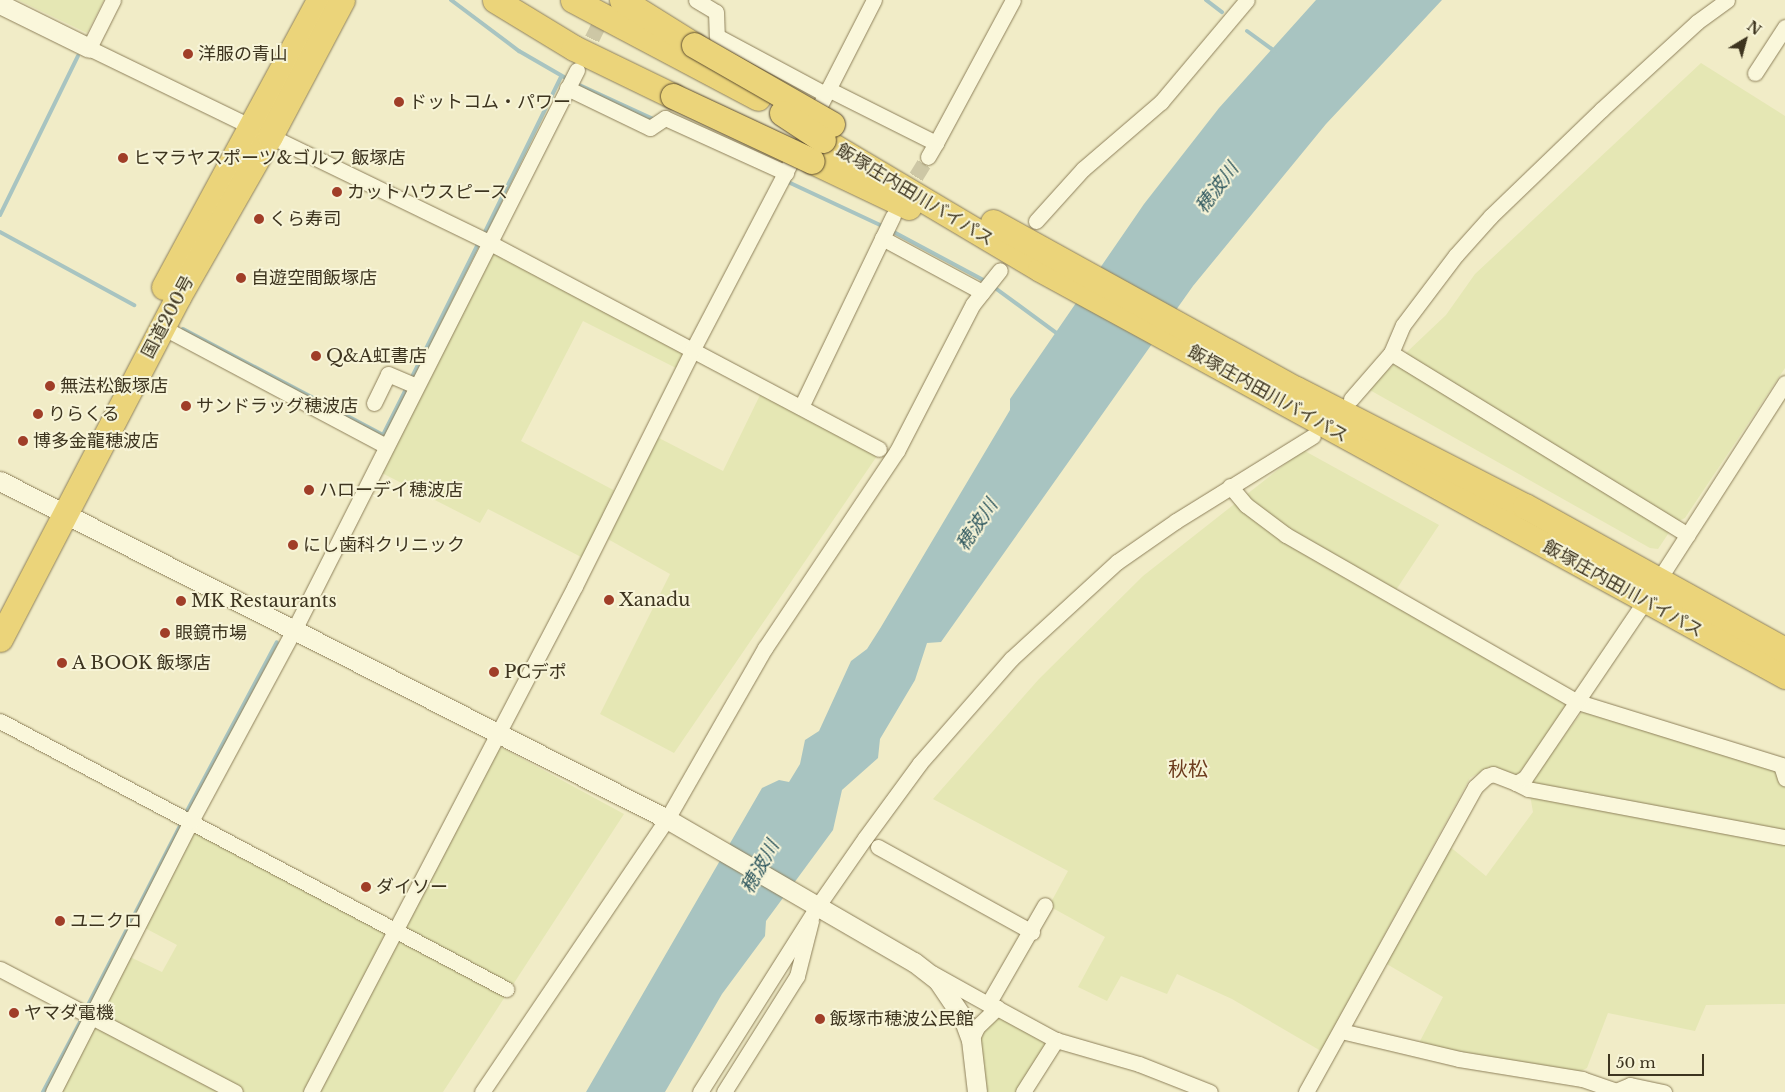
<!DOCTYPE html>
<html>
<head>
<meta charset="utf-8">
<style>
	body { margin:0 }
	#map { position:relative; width:1785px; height:1092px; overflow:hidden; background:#f1ecc7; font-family:"Libre Baskerville","Noto Sans JP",serif }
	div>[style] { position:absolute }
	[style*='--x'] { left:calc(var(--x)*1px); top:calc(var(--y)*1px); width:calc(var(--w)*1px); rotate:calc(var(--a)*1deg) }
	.farmland>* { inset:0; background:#e5e7b4 }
	.water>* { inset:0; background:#a8c4c1 }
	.stream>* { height:4px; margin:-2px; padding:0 2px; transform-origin:2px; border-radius:2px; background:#a8c4c1 }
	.minor-tunnel>* { height:15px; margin-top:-7.5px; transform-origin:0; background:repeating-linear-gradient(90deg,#cdc7a5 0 15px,transparent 0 23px) }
	.roads { filter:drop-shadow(0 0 1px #8e805b) drop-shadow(0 0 1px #8e805b) }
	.minor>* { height:15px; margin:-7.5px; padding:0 7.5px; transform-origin:7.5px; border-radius:7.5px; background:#faf7db }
	.tertiary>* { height:19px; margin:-9.5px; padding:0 9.5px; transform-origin:9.5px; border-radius:9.5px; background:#faf7db }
	.trunk>* { height:25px; margin:-12.5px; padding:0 12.5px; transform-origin:12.5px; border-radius:12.5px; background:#ebd47a }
	.bridges { filter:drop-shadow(0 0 1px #5c4c2f) drop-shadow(0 0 1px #5c4c2f) }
	.trunk-bridge>* { height:25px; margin:-12.5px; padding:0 12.5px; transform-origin:12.5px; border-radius:12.5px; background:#ebd47a }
	.dots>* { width:14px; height:14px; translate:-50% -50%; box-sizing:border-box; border:2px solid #f7f4d7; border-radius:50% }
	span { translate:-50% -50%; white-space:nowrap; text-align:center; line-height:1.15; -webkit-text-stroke:4px #f7f4d7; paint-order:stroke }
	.poi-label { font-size:18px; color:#3d341f }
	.left { translate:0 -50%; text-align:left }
	.street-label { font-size:18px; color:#3d341f }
	.water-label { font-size:19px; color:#2e575e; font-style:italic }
	.quarter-label { font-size:20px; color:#6c3c1d }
	.north { position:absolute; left:1720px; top:15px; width:50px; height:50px; -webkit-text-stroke:4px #f7f4d7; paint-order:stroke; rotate:37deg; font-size:14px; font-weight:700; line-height:20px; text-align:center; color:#3d341f }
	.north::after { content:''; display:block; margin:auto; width:18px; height:22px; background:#3d341f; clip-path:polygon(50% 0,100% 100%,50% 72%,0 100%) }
	.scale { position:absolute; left:1608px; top:1054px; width:96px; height:22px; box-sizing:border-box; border:2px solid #3d341f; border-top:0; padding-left:6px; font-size:15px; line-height:18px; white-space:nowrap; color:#3d341f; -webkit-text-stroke:4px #f7f4d7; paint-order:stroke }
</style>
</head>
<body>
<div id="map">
	<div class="farmland">
		<div style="clip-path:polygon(18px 0,104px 0,87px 33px)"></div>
		<div style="clip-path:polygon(1701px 63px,1785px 116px,1785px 368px,1685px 518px,1676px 522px,1658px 549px,1650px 548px,1368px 389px,1446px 315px,1475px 274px)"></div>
		<div style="clip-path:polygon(492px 250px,685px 350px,676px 368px,583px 321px,521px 441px,619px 493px,585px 559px,488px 509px,480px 523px,378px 471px)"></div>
		<div style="clip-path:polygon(761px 393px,877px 456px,674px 753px,600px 714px,670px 574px,606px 538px,657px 437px,723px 471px)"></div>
		<div style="clip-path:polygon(1303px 450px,1439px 525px,1390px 599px,1569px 702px,1520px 772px,1516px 775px,1489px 767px,1470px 778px,1321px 1051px,1232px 999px,1177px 974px,1167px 994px,1121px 976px,1107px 1001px,1078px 987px,1105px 937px,1049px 906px,1068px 871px,933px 799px,1039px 679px,1143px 576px)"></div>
		<div style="clip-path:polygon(1582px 712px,1785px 769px,1785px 1004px,1706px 1005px,1695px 1031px,1608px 1013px,1587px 1068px,1573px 1075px,1419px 1043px,1443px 997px,1385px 963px,1449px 846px,1486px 876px,1533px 812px,1528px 784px)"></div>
		<div style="clip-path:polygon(497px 745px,624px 814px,443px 1092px,59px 1092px,130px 957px,162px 972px,177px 945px,143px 927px,194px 830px,398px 937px)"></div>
		<div style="clip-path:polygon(994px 1017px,1000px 1017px,1048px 1045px,1018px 1092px,986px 1092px,980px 1039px,982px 1028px)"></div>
	</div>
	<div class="water">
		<div style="clip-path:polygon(1316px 0,1442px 0,1326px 124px,1193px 286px,941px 642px,927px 643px,915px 680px,880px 739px,878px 758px,842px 790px,833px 830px,766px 921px,765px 936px,722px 994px,665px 1092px,586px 1092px,762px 788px,779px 780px,789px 782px,800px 764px,805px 740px,819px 731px,851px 661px,867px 649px,881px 627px,1010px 410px,1010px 399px,1144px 204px,1219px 108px)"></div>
	</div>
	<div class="stream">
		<div style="--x:451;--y:0;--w:85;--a:36.9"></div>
		<div style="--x:519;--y:51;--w:58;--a:30.1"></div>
		<div style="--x:1206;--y:0;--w:20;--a:37"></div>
		<div style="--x:1247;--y:31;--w:34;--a:36"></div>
		<div style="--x:575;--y:83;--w:88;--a:24.8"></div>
		<div style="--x:786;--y:181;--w:108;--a:25.1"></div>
		<div style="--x:0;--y:215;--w:177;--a:-63.9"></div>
		<div style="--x:890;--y:230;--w:108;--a:28.2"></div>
		<div style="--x:0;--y:232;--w:153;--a:28.6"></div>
		<div style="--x:483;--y:236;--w:177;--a:-63.9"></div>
		<div style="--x:991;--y:285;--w:83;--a:36.2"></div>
		<div style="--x:183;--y:329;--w:226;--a:27.9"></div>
		<div style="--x:411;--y:379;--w:153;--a:-63.6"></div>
		<div style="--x:381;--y:439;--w:60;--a:-63.4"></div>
		<div style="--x:187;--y:811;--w:191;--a:-62"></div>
		<div style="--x:87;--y:1007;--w:206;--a:-62.8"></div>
		<div style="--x:43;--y:1092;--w:79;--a:-62.1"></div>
	</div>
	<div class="minor-tunnel">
		<div style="--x:582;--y:59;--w:66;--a:-63.8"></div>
		<div style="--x:904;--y:196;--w:46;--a:-58.4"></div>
	</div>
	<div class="roads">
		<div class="minor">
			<div style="--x:113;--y:0;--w:54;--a:116.6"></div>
			<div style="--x:89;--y:48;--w:446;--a:25.9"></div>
			<div style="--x:490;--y:243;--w:440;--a:27.9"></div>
			<div style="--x:696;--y:0;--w:23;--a:31"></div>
			<div style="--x:716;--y:12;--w:24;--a:88"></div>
			<div style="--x:717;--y:36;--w:123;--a:28.2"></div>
			<div style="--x:1755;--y:73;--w:55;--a:-56.9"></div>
			<div style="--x:567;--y:88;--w:92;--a:25.7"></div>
			<div style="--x:650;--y:128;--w:18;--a:-34"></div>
			<div style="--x:665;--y:118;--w:133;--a:24.4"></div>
			<div style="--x:828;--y:89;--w:121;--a:26.6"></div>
			<div style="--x:936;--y:143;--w:16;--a:120"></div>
			<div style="--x:812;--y:121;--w:136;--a:-62.9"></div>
			<div style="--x:936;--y:143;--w:162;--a:-61.7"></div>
			<div style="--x:1036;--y:221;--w:70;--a:-47.9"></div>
			<div style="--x:1083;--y:169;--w:103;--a:-40.7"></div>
			<div style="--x:1161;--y:102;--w:133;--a:-49.9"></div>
			<div style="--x:882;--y:238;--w:114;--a:28.4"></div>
			<div style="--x:162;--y:327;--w:254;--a:28"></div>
			<div style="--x:1391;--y:353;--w:348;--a:31.5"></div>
			<div style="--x:1351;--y:399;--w:61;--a:-49"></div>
			<div style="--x:1391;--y:353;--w:30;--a:-67"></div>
			<div style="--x:1403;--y:325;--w:88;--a:-52.9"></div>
			<div style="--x:1456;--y:255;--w:52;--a:-48.1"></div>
			<div style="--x:1491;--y:216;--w:153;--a:-43.9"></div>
			<div style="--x:1601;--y:110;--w:130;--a:-42.5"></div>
			<div style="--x:1697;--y:22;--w:37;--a:-36"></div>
			<div style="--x:374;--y:403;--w:32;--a:-64"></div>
			<div style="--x:388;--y:374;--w:30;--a:23"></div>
			<div style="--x:801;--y:407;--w:212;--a:-64.3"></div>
			<div style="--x:1230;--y:486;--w:25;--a:50"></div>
			<div style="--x:1246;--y:505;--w:50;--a:36.9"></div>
			<div style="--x:1286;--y:535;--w:336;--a:29.8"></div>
			<div style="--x:1578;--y:702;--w:213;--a:17.2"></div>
			<div style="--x:1781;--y:765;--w:14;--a:73"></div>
			<div style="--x:0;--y:721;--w:573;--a:27.91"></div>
			<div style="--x:1516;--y:783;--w:13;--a:27"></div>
			<div style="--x:1528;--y:789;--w:261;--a:10.6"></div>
			<div style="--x:878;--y:847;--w:176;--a:28.9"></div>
			<div style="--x:0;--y:969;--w:265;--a:27.6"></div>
			<div style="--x:932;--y:973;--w:72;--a:29.1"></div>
			<div style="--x:988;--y:1004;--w:114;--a:-60.1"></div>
			<div style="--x:1341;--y:1031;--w:121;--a:13.3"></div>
			<div style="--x:1459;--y:1059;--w:125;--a:9.2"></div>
			<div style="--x:1582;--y:1079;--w:36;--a:19"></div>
			<div style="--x:1616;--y:1091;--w:15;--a:-23"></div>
			<div style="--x:1630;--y:1085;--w:35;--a:12"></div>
			<div style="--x:971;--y:1040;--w:14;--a:-65"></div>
			<div style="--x:977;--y:1027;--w:28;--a:-44"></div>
			<div style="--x:997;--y:1008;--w:67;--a:28.5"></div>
			<div style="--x:1056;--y:1040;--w:86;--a:16.1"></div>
			<div style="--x:1139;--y:1064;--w:76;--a:21.5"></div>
			<div style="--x:53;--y:1092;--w:304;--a:-63"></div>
			<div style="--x:191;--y:821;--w:219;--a:-61.7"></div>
			<div style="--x:295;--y:628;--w:625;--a:-63.19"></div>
			<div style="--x:311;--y:1092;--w:571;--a:-62.45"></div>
			<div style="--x:575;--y:586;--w:265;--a:-63.5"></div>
			<div style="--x:693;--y:349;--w:229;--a:-62.4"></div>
			<div style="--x:482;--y:1092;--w:330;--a:-55.9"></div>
			<div style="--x:667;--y:819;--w:197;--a:-60.2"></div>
			<div style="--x:765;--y:648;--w:237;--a:-56.2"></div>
			<div style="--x:897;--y:451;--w:165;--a:-62.7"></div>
			<div style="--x:973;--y:304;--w:43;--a:-51.5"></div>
			<div style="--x:700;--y:1092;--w:219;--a:-57.7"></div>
			<div style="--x:817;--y:907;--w:84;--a:-55.2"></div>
			<div style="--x:865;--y:838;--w:93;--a:-53.7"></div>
			<div style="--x:920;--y:763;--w:138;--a:-48.8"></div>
			<div style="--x:1011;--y:659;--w:144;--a:-42.5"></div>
			<div style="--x:1117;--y:562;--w:72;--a:-34.8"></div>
			<div style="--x:1176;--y:521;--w:161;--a:-31.8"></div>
			<div style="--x:724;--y:1092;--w:137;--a:-57.8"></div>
			<div style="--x:797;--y:976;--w:57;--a:-75.7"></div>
			<div style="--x:1023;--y:1092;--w:62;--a:-57.6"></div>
			<div style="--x:1306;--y:1092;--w:349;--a:-61"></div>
			<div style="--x:1475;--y:787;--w:16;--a:-43"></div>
			<div style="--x:1487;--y:776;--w:6;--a:-18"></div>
			<div style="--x:1493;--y:774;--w:25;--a:21"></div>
			<div style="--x:1516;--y:783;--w:10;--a:-29"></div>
			<div style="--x:1525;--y:778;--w:214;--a:-55.9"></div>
			<div style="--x:1645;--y:601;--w:259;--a:-57.3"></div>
		</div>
		<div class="tertiary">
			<div style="--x:0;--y:4;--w:99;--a:26.3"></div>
			<div style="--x:0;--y:481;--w:748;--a:26.87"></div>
			<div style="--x:667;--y:819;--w:285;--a:30.1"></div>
			<div style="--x:914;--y:962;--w:31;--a:38"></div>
			<div style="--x:938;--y:981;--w:45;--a:56"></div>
			<div style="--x:963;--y:1018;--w:23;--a:70"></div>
			<div style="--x:971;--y:1040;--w:52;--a:83.4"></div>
		</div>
		<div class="trunk">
			<div style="--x:495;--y:0;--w:92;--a:31.3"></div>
			<div style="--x:574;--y:48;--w:110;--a:25.9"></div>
			<div style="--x:573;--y:0;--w:209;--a:27.9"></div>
			<div style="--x:622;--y:0;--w:85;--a:32"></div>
			<div style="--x:823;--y:140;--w:252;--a:30.7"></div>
			<div style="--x:1040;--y:269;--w:849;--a:28.65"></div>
			<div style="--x:812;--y:161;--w:107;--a:25.4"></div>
			<div style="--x:993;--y:222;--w:346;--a:28.9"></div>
			<div style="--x:1296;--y:389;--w:257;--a:27.1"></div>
			<div style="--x:1525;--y:506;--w:297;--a:29"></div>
			<div style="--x:164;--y:287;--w:326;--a:-61.6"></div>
			<div style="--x:0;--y:639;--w:386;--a:-62.5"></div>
			<div style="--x:178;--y:297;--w:185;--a:-60.3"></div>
			<div style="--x:270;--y:136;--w:154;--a:-62.1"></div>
		</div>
	</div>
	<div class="bridges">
		<div class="trunk-bridge">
			<div style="--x:694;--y:45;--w:159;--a:29.8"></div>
			<div style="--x:673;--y:96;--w:153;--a:25.1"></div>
			<div style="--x:782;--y:113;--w:49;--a:33.4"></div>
		</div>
	</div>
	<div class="dots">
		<div style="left:188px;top:54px;background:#a03e28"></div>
		<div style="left:399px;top:102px;background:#a03e28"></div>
		<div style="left:123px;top:158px;background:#a03e28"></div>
		<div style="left:337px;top:192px;background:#a03e28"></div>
		<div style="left:259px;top:219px;background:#a03e28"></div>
		<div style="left:241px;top:278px;background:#a03e28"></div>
		<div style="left:316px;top:356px;background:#a03e28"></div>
		<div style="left:50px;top:386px;background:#a03e28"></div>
		<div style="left:186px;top:406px;background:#a03e28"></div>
		<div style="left:38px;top:414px;background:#a03e28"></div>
		<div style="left:23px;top:441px;background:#a03e28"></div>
		<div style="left:309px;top:490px;background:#a03e28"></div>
		<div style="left:293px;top:545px;background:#a03e28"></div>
		<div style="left:609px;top:600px;background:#a03e28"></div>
		<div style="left:181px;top:601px;background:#a03e28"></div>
		<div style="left:165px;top:633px;background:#a03e28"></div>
		<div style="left:62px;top:663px;background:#a03e28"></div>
		<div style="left:494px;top:672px;background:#a03e28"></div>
		<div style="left:366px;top:887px;background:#a03e28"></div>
		<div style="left:60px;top:921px;background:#a03e28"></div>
		<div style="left:14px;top:1013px;background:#a03e28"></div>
		<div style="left:820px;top:1019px;background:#a03e28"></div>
	</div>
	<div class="poi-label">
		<span class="left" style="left:198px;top:54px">洋服の青山</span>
		<span class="left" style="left:409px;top:102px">ドットコム・パワー</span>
		<span class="left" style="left:133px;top:158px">ヒマラヤスポーツ&amp;ゴルフ 飯塚店</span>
		<span class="left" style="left:347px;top:192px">カットハウスピース</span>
		<span class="left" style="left:269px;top:219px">くら寿司</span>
		<span class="left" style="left:251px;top:278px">自遊空間飯塚店</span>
		<span class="left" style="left:326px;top:356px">Q&amp;A虹書店</span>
		<span class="left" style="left:60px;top:386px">無法松飯塚店</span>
		<span class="left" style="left:196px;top:406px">サンドラッグ穂波店</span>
		<span class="left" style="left:48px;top:414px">りらくる</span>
		<span class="left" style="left:33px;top:441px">博多金龍穂波店</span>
		<span class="left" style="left:319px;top:490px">ハローデイ穂波店</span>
		<span class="left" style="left:303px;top:545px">にし歯科クリニック</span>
		<span class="left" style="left:619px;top:600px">Xanadu</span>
		<span class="left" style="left:191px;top:601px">MK Restaurants</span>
		<span class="left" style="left:175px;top:633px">眼鏡市場</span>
		<span class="left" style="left:72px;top:663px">A BOOK 飯塚店</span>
		<span class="left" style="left:504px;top:672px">PCデポ</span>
		<span class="left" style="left:376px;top:887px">ダイソー</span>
		<span class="left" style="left:70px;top:921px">ユニクロ</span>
		<span class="left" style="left:24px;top:1013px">ヤマダ電機</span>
		<span class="left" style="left:830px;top:1019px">飯塚市穂波公民館</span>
	</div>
	<div class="street-label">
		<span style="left:915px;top:195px;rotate:31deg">飯塚庄内田川バイパス</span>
		<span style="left:168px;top:317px;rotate:-62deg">国道200号</span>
		<span style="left:1268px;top:394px;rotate:29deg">飯塚庄内田川バイパス</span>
		<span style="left:1623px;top:589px;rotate:29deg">飯塚庄内田川バイパス</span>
	</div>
	<div class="water-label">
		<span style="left:1217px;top:188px;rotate:-53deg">穂波川</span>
		<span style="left:977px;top:525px;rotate:-56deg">穂波川</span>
		<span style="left:760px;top:867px;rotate:-61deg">穂波川</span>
	</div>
	<div class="quarter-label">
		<span style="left:1188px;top:769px">秋松</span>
	</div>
	<div class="north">N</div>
	<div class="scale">50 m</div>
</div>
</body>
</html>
